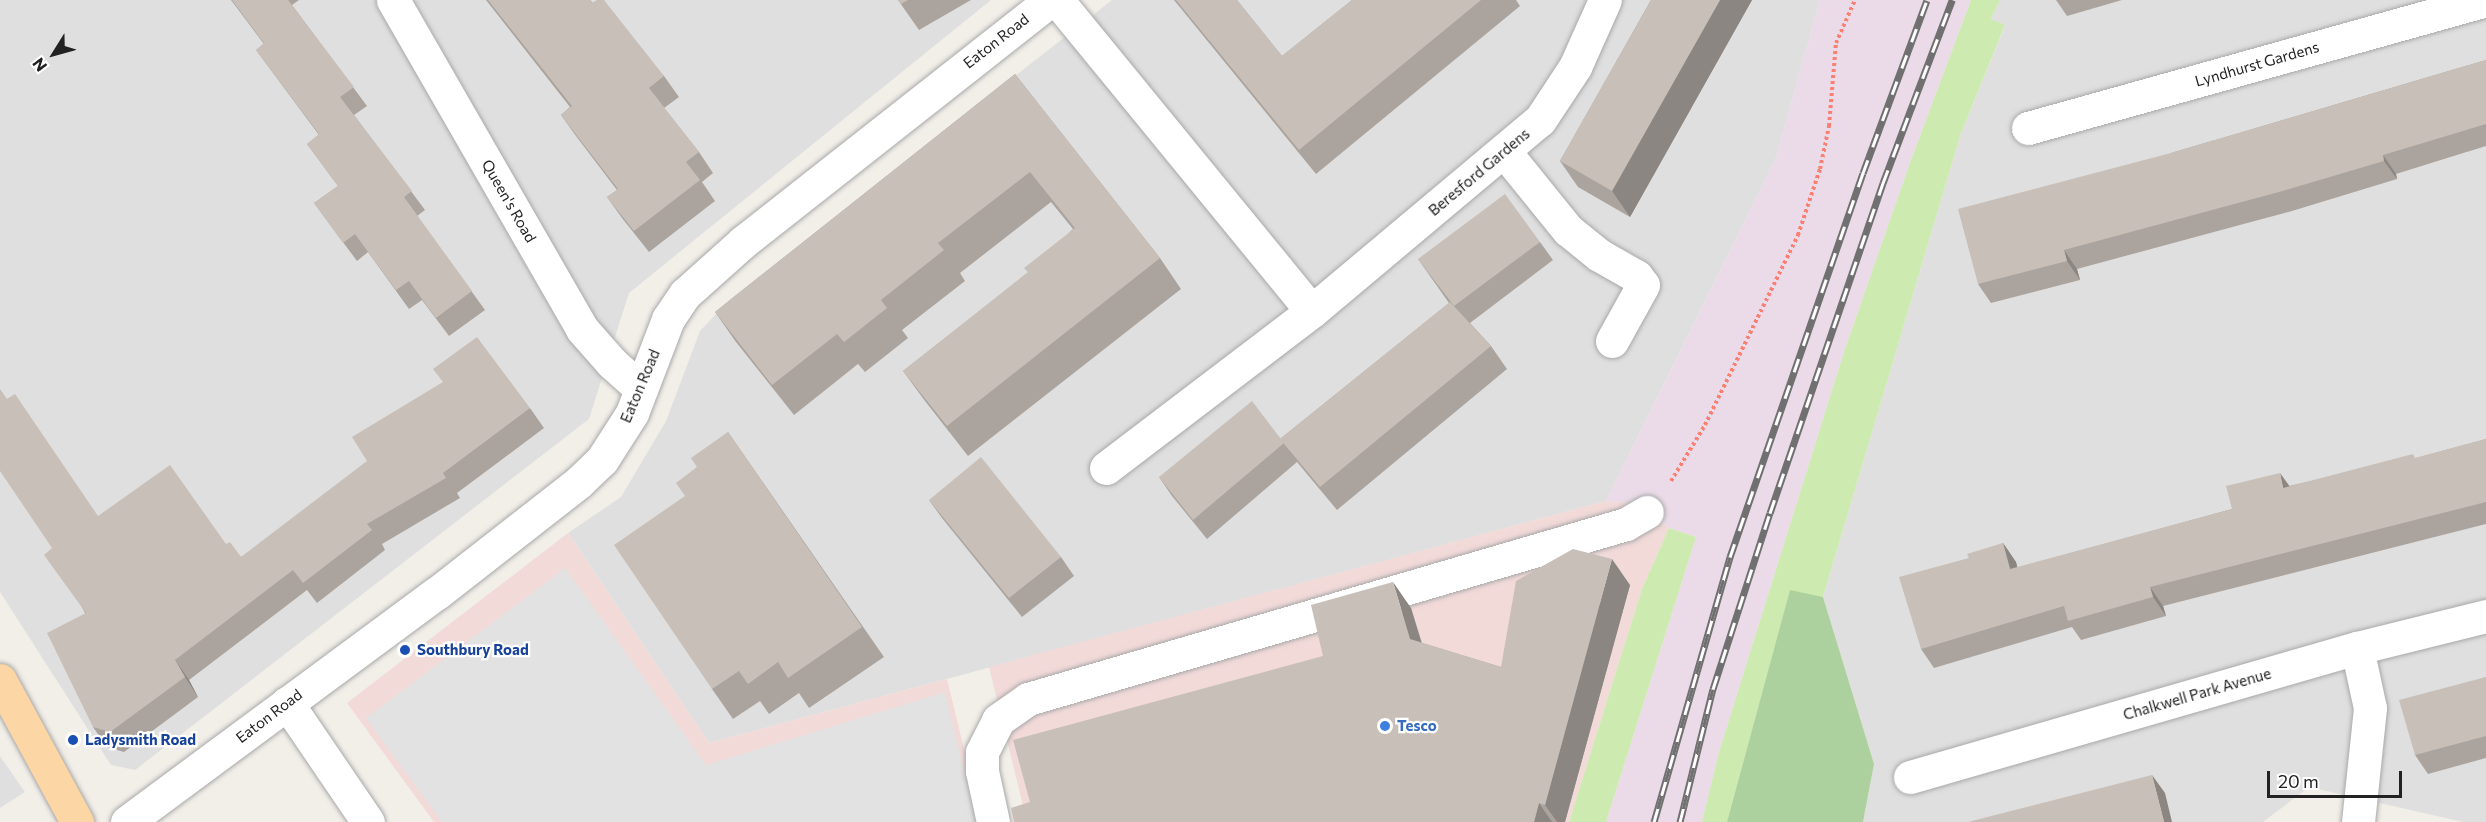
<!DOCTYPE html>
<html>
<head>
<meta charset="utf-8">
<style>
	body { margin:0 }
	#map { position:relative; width:2486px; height:822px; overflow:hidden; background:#f2efe9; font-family:Commissioner,sans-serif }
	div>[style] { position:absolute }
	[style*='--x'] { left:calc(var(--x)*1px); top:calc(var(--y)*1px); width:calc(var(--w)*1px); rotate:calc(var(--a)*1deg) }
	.residential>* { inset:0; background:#e0dfdf }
	.commercial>* { inset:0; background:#f2dad9 }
	.industrial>* { inset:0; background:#ebdbe8 }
	.grass>* { inset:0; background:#cdebb0 }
	.forest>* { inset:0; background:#add19e }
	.parking>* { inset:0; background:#e2e2e2 }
	.path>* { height:4px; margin-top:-2px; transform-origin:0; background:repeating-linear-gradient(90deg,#fa8072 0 3px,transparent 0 6px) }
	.roads { filter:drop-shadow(0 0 2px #a9a9a9) drop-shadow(0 0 2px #a9a9a9) }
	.minor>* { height:33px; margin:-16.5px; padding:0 16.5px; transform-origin:16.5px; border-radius:16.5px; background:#fff }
	.major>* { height:33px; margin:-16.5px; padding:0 16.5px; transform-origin:16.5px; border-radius:16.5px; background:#fcd6a4 }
	.rail>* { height:7px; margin-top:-3.5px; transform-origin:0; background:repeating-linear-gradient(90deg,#fff 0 14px,#707070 0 28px); box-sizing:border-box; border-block:2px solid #707070 }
	.wall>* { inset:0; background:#aba49e }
	.shaded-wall>* { inset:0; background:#8b8681 }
	.building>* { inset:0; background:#c7bfb8 }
	.dots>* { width:16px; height:16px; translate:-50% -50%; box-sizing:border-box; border:3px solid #fff; border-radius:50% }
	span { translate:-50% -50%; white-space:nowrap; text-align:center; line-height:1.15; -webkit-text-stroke:4.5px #fff; paint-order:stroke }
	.street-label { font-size:15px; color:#222 }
	.transit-label { font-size:15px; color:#164399; font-weight:700 }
	.left { translate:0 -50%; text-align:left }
	.shop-label { font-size:15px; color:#366cbe; font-weight:700 }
	.north { position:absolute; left:24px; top:24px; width:60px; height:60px; -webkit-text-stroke:4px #fff; paint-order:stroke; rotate:233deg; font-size:16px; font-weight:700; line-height:24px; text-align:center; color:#222 }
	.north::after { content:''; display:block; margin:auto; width:21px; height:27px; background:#222; clip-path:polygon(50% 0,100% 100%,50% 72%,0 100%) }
	.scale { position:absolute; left:2267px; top:771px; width:135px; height:27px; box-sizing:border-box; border:3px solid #222; border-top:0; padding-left:8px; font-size:18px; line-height:21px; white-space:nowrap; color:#222; -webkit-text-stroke:4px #fff; paint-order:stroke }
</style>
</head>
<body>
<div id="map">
	<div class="residential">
		<div style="clip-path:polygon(0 0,991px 0,629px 293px,589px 419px,135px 770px,111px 765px,0 592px)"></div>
		<div style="clip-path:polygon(1112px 0,1820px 0,1776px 158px,1606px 501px,709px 743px,568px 533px,621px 497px,666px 421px,700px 331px,729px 300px)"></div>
		<div style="clip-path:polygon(2000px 0,2486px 0,2486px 822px,2463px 822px,2309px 787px,2263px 822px,1863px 822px,1874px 764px,1823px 597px,1960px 136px,2005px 26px,1991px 19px)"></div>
		<div style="clip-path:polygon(0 756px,25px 792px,0 808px)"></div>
	</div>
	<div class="commercial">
		<div style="clip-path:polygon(1606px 501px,1634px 503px,1669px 528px,1642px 589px,1569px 822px,1027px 822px,989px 667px)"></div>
		<div style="clip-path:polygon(568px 533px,709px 743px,947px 679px,982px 822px,434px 822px,347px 703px)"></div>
	</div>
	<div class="industrial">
		<div style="clip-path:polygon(1820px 0,1971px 0,1911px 160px,1844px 352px,1719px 752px,1702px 822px,1606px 822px,1696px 537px,1669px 528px,1634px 503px,1606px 501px,1776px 158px)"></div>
	</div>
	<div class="grass">
		<div style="clip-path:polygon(1971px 0,2000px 0,1991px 19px,2005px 25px,1960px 136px,1823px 597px,1790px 591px,1727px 822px,1702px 822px,1719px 752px,1844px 352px,1911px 160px)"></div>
		<div style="clip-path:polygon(1669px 528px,1696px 537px,1606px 822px,1569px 822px,1642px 589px)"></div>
	</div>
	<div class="forest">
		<div style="clip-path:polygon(1790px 590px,1823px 597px,1874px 764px,1863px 822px,1727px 822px)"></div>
	</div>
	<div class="parking">
		<div style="clip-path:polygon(565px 568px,706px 765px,945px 692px,976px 822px,442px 822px,366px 718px)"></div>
	</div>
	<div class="path">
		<div style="--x:1671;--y:481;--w:66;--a:-58.7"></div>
		<div style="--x:1705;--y:425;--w:212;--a:-63.9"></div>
		<div style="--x:1798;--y:235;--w:70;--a:-71.6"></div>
		<div style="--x:1820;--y:169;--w:44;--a:-78.2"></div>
		<div style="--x:1829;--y:126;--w:83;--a:-85.2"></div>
		<div style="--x:1836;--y:43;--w:47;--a:-66.2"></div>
	</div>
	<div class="roads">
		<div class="minor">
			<div style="--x:393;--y:0;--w:379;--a:60.1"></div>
			<div style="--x:582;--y:329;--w:45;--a:48.6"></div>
			<div style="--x:612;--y:363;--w:39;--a:42"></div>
			<div style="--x:1057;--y:0;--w:402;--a:50.7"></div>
			<div style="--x:2028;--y:128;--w:475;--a:-15.6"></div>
			<div style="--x:1504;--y:151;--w:102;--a:51"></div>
			<div style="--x:1568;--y:230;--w:40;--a:39"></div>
			<div style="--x:1599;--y:255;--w:43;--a:29.6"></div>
			<div style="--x:1636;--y:276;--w:11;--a:52"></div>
			<div style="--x:1643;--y:285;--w:64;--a:119"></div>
			<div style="--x:1106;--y:468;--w:259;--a:-37.3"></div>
			<div style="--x:1312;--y:311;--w:297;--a:-40"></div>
			<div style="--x:1540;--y:120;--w:64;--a:-56.6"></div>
			<div style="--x:1575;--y:67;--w:73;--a:-65.9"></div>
			<div style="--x:2357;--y:648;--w:61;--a:77.8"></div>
			<div style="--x:2370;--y:708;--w:115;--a:96"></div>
			<div style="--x:287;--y:703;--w:144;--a:55.8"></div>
			<div style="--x:1910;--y:777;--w:465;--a:-16.1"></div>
			<div style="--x:2357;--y:648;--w:133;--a:-13.9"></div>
			<div style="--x:127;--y:822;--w:385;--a:-36.5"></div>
			<div style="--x:437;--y:593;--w:180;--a:-38"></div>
			<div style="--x:579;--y:482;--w:32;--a:-44"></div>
			<div style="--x:602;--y:460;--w:56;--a:-57.4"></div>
			<div style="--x:632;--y:413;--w:101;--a:-69"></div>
			<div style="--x:668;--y:319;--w:30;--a:-56"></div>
			<div style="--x:685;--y:294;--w:78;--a:-41.9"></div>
			<div style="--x:743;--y:242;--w:392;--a:-38.2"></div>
			<div style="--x:993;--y:822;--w:52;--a:-102.2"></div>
			<div style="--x:982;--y:771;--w:19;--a:-90"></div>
			<div style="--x:982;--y:752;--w:36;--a:-63"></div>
			<div style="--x:998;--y:720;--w:37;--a:-35"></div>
			<div style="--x:1028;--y:699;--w:623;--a:-16.31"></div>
			<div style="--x:1626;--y:524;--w:24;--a:-30"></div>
		</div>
		<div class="major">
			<div style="--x:0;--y:680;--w:162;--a:61.5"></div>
		</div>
	</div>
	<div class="rail">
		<div style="--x:1654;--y:822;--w:276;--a:-74"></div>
		<div style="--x:1730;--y:557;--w:406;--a:-70.9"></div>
		<div style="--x:1863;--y:173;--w:184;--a:-69.7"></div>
		<div style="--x:1680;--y:822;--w:137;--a:-76.1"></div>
		<div style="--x:1713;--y:689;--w:185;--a:-72.1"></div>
		<div style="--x:1770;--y:513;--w:349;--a:-71.1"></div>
		<div style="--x:1883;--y:183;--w:196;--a:-69.3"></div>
	</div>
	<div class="wall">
		<div style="clip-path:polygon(231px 0,299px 0,292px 5px,367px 106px,354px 115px,425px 210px,417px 216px,485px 310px,449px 336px,422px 300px,409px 309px,368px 252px,357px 261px,314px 203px,338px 186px,307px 144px,319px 135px,256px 50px,264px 44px)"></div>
		<div style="clip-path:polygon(486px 0,590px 0,664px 76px,679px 97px,664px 108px,699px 152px,713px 173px,702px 182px,715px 201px,649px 252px,622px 218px,607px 197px,617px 190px,576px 136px,561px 115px,570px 107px)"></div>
		<div style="clip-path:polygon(898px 0,971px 0,919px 30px)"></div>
		<div style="clip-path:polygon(1174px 0,1237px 0,1282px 56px,1352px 0,1516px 0,1520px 6px,1316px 174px)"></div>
		<div style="clip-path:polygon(1651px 0,1752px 0,1630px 217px,1578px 187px,1560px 161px)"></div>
		<div style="clip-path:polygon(2056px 0,2122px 0,2067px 16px)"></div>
		<div style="clip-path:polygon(2486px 60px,2486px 146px,2396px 174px,2397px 179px,2292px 211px,2077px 269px,2080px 280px,1991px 303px,1978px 284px,2171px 153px)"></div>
		<div style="clip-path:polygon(1015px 74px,1160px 258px,1181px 289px,968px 456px,925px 401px,903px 371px,1028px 273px,1073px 229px,1051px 202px,960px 273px,965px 281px,902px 330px,908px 338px,865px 372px,858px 364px,794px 415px,736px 342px,715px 312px)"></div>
		<div style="clip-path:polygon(1540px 242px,1553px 260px,1470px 323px,1491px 346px,1507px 369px,1337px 510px,1297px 462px,1207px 539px,1172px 496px,1159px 477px,1280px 439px,1449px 303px,1418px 259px)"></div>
		<div style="clip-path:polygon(530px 408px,544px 428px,457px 493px,460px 498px,382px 544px,385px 550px,317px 603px,307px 590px,189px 680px,198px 697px,124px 752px,107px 747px,93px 727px,85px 613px,52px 548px,99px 516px,226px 544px,241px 557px)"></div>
		<div style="clip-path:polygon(728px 432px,884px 657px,809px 708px,799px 693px,769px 714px,760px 701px,733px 719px,712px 689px,685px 496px,697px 467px)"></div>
		<div style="clip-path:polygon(2486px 439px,2486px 524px,2163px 606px,2166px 616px,2081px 640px,2072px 627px,1934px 668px,1921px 649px,1969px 558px,2003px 543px,2016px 562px,2017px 568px,2232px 509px,2289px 486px,2416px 458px)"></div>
		<div style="clip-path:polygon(929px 500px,1061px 557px,1074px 576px,1022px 617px,942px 518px)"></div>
		<div style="clip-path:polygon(1630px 585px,1565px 822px,1014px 822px,1030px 802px,1323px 656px,1411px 608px,1422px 643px,1501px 667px)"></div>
		<div style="clip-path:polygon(2486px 677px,2486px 758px,2428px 774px,2415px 755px)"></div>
	</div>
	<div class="shaded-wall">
		<div style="clip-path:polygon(1720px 0,1752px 0,1630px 217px,1612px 191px)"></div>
		<div style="clip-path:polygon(2383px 155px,2396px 174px,2397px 179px,2384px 161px)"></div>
		<div style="clip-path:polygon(2064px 250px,2077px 269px,2080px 280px,2067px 261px)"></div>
		<div style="clip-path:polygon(2280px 473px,2293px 491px,2283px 488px)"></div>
		<div style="clip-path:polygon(2003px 543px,2016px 562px,2023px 588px,2010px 569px)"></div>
		<div style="clip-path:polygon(1612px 559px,1630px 585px,1565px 822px,1557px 822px,1545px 805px)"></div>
		<div style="clip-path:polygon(1393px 582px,1411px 608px,1428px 665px,1410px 639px)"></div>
		<div style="clip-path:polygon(2150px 587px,2163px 606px,2166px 616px,2153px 597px)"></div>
		<div style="clip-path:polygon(175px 660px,189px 680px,198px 697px,185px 677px)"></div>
		<div style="clip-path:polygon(2152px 775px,2165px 793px,2172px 822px,2164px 822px)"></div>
		<div style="clip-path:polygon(1539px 803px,1552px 822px,1534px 822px)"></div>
	</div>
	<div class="building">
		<div style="clip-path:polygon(232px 0,288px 0,354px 87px,340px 97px,412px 191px,404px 197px,472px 291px,436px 318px,409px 281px,396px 290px,355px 234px,343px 243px,314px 203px,338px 186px,307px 144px,319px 134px,256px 50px,264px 43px)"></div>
		<div style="clip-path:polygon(488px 0,590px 0,592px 3px,597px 0,604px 0,664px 76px,649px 88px,699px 152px,686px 162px,700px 180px,634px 231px,607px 197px,618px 189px,561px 115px,572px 106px)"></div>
		<div style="clip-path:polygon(898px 0,908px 0,901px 4px)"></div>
		<div style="clip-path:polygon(1176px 0,1237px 0,1282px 56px,1352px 0,1481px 0,1299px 150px)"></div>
		<div style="clip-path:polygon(1651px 0,1720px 0,1612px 191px,1560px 161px)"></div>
		<div style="clip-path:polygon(2486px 60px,2486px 124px,2383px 155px,2384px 161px,2279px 192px,2064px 250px,2067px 261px,1978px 284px,1958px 209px,2171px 153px)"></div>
		<div style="clip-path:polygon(1015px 74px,1160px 258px,947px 426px,903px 371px,1028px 272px,1024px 268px,1075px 228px,1030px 172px,938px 243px,944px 250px,881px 300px,887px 308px,844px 342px,837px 334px,772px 385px,715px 312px)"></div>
		<div style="clip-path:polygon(1505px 194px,1540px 242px,1454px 306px,1418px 259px)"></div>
		<div style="clip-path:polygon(1450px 302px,1491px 346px,1320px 487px,1280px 439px)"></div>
		<div style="clip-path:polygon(477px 337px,530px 408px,443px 473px,446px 478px,367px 524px,372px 530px,303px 583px,293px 570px,175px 660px,185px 677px,110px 732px,93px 727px,47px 633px,86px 613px,44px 555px,52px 548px,0 471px,0 389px,7px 399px,15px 394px,98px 516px,170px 465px,226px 544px,230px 542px,241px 557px,367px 461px,352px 437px,443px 382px,433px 369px)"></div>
		<div style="clip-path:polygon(1252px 401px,1284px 443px,1193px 520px,1159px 477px)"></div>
		<div style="clip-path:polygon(728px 432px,862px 627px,788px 678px,778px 662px,748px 684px,739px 671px,712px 689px,614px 545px,685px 496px,676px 483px,697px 467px,691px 458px)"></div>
		<div style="clip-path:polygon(2486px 439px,2486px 502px,2150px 587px,2153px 597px,2068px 621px,2064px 606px,1921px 649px,1899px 577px,1969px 558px,1967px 554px,2003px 543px,2010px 569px,2232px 509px,2226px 486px,2280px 473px,2283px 488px,2413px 454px,2415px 458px)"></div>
		<div style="clip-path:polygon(981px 457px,1061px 557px,1009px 598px,929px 500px)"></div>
		<div style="clip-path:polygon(1573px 549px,1612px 559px,1545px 805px,1539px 803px,1534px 822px,1014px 822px,1011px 808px,1030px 802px,1013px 740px,1323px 656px,1311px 605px,1393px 582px,1410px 639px,1501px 667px,1516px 581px)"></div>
		<div style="clip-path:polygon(2486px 677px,2486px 736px,2415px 755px,2399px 700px)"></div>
		<div style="clip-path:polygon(2152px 775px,2164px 822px,1968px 822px)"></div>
	</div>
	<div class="dots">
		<div style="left:405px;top:650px;background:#1a4fb4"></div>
		<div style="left:1385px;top:726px;background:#3f7fe0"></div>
		<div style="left:73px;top:740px;background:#1a4fb4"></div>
	</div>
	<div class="street-label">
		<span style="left:996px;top:41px;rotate:-38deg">Eaton Road</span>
		<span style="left:2257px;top:64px;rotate:-16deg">Lyndhurst Gardens</span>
		<span style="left:1479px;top:172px;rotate:-40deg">Beresford Gardens</span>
		<span style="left:509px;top:201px;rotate:60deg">Queen's Road</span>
		<span style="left:640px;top:386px;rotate:-67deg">Eaton Road</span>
		<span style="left:2197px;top:694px;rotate:-16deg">Chalkwell Park Avenue</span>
		<span style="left:269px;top:716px;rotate:-37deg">Eaton Road</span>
	</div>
	<div class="transit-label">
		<span class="left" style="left:417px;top:650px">Southbury Road</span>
		<span class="left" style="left:85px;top:740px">Ladysmith Road</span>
	</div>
	<div class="shop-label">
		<span class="left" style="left:1397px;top:726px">Tesco</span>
	</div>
	<div class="north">N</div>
	<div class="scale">20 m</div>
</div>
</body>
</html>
